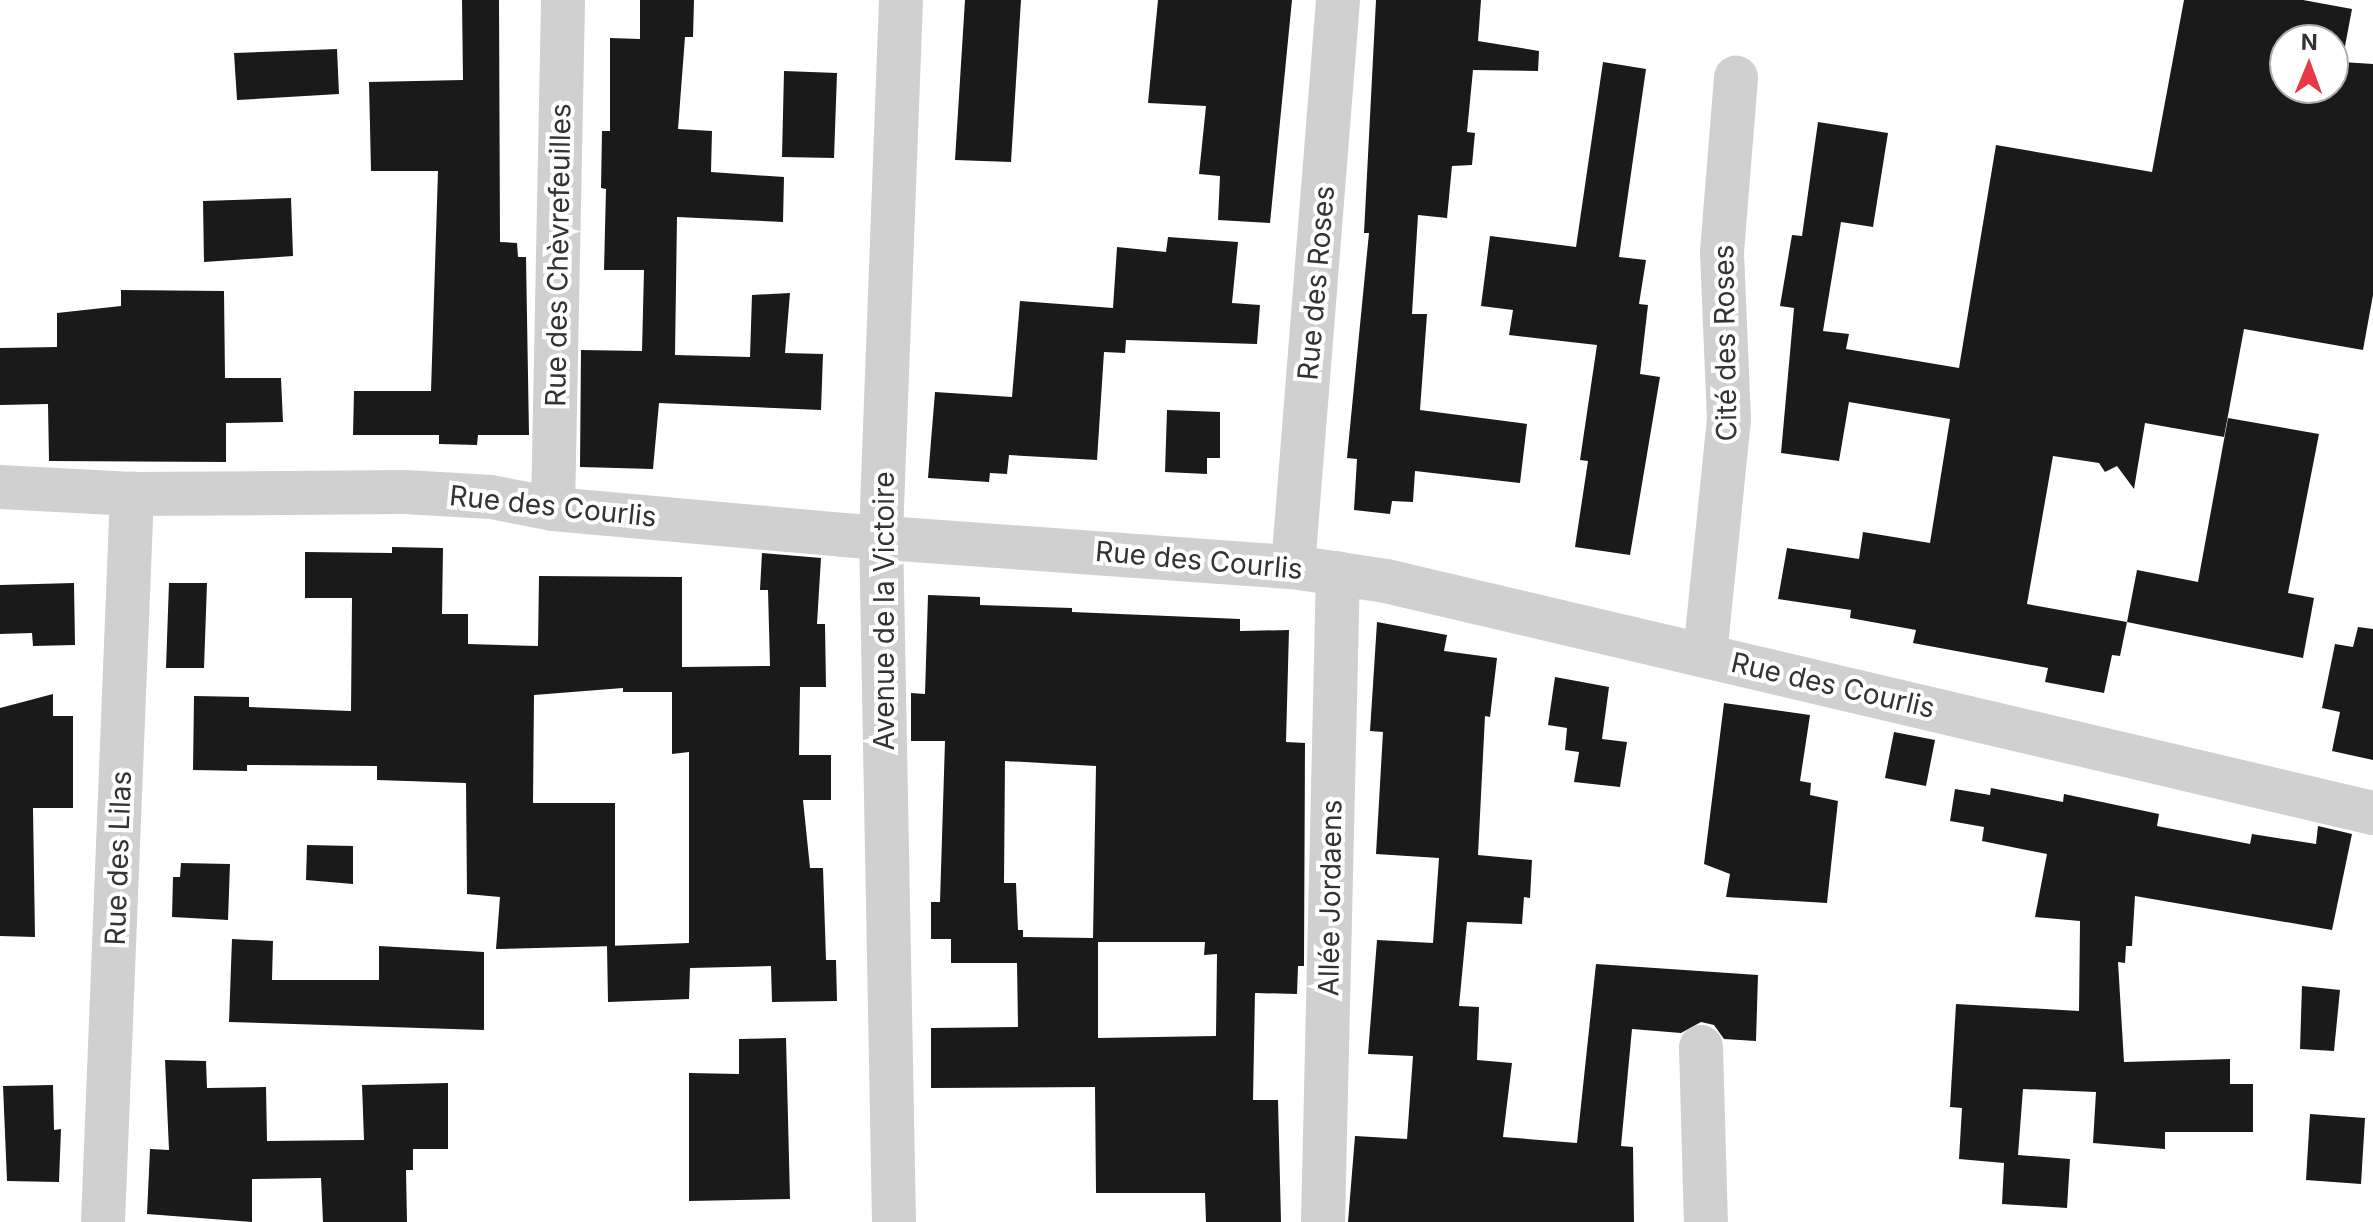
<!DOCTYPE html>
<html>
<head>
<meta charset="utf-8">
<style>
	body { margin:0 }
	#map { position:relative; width:2373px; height:1222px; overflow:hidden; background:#fff; font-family:Inter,sans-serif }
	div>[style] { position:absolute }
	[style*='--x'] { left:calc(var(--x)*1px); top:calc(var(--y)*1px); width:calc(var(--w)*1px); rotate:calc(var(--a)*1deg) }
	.building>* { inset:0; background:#1a1a1a }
	.minor>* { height:44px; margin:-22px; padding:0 22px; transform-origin:22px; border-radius:22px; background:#d0d0d0 }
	span { translate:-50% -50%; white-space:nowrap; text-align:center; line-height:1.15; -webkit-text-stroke:8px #fff; paint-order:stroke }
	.street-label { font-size:28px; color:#333 }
	.north { position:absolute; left:2269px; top:24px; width:80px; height:80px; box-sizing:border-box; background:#fff; border:2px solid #adadad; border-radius:50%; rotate:1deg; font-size:22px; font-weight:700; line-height:32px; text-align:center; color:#333 }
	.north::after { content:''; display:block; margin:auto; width:28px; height:36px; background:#e63946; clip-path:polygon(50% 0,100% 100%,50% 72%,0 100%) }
</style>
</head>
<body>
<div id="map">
	<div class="building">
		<div style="clip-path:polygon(462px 0,499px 0,500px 242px,517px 243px,518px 257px,526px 257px,529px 435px,478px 435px,477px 445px,439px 444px,439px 435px,353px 435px,354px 391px,431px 391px,438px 171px,371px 171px,369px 82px,463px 80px)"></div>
		<div style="clip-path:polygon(640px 0,694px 0,693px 37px,685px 37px,678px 129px,712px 131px,711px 172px,784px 177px,783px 222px,677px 217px,675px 355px,750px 357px,752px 295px,790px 293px,785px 353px,823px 354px,821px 410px,659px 403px,653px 469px,580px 467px,581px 350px,642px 351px,644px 270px,604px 270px,606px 189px,601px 188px,602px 131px,610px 131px,610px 38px,640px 39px)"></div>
		<div style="clip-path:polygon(965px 0,1021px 0,1011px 162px,955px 160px)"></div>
		<div style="clip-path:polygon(1158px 0,1292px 0,1270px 223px,1218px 220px,1220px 176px,1199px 174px,1206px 106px,1148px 103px)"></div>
		<div style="clip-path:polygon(1376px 0,1481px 0,1478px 41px,1539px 51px,1538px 71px,1473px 70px,1467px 132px,1475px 133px,1472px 165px,1452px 166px,1447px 218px,1418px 215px,1412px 314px,1427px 314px,1420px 410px,1527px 424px,1520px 483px,1415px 471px,1413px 502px,1392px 501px,1390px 514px,1354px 510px,1357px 459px,1347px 458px,1369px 233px,1364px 233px)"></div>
		<div style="clip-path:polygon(evenodd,2184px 0,2303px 0,2352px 9px,2342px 62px,2373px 64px,2373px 295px,2363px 350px,2244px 329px,2224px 437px,2145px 423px,2134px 489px,2117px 466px,2105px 472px,2099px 463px,2053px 456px,2027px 604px,2127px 622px,2120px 656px,2112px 655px,2104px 693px,2045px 682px,2048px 668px,1913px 643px,1916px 630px,1850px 618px,1851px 610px,1778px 599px,1787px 548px,1859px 559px,1863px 532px,1930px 543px,1950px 419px,1849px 402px,1839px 461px,1781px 453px,1794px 308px,1780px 306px,1792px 235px,1802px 236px,1818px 122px,1888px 133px,1873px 227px,1841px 222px,1823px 331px,1849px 334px,1846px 349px,1959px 368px,1996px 145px,2152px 172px,2184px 0,2285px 40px,2333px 40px,2333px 88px,2285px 88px,2285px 40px)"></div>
		<div style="clip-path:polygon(337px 49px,339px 94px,237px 100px,234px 53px)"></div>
		<div style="clip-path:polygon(1603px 62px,1646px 69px,1619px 257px,1646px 260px,1639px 304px,1648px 305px,1640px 374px,1660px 377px,1630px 555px,1575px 547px,1588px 461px,1580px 460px,1597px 345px,1509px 335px,1513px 310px,1481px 306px,1490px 236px,1576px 247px)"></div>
		<div style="clip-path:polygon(784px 71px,837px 73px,834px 158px,782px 157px)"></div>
		<div style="clip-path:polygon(291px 198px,293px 256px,204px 262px,203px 201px)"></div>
		<div style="clip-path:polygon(1168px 237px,1238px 242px,1232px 303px,1260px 305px,1257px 344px,1126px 340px,1125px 353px,1104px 352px,1097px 460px,1009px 455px,1007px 474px,990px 473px,989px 482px,928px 478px,935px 392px,1012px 397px,1020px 301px,1113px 308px,1117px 247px,1166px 252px)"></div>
		<div style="clip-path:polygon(121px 290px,224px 291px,225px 378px,281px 378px,283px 422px,226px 423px,226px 462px,49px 461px,48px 404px,0 405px,0 348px,57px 347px,57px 313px,121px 306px)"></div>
		<div style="clip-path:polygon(1167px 410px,1220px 412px,1220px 458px,1207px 458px,1207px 474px,1165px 472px)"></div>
		<div style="clip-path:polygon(2228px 418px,2319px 434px,2288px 593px,2314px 598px,2303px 658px,2127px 622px,2137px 570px,2198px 582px)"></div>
		<div style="clip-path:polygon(392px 547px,443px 548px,442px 614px,468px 614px,468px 644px,538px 646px,539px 576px,682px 577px,682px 667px,770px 666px,768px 590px,760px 590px,762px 553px,821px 558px,817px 624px,825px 624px,826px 687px,800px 687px,799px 755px,831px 755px,831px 800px,803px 800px,810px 868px,823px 868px,826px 960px,836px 960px,837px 1001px,772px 1002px,771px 966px,690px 968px,689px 999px,608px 1002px,607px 946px,689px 943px,689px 752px,672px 754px,672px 692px,623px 692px,623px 688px,534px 695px,533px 803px,615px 803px,615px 946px,496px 949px,500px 897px,467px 894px,466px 783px,377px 780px,377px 766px,247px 765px,247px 771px,193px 770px,194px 696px,249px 697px,249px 707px,351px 711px,352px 598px,305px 598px,305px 552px,392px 553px)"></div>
		<div style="clip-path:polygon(74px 583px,75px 645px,33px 646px,32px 633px,0 634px,0 585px)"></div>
		<div style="clip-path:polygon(169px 583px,207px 583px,204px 668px,166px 668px)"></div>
		<div style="clip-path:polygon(evenodd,928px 595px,980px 597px,980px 605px,1072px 608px,1072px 612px,1240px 619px,1240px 631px,1289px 630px,1286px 742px,1305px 743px,1304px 966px,1298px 966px,1297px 994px,1255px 993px,1253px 1100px,1278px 1100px,1281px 1222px,1206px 1222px,1205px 1193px,1096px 1193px,1095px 1087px,931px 1088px,931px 1028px,1018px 1027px,1017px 963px,951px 963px,951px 939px,931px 939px,931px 902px,940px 902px,945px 741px,911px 741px,911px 693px,925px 694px,928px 595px,1005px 761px,1096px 766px,1093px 938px,1023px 937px,1023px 930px,1018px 930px,1016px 883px,1004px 883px,1005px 761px,928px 595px,1098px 942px,1205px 942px,1204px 955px,1217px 954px,1216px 1036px,1098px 1038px,1098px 942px)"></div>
		<div style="clip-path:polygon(1377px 622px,1447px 635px,1444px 651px,1497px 658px,1490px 717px,1485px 716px,1478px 855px,1532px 860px,1530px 898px,1524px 897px,1522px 924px,1467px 922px,1459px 1006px,1479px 1007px,1477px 1060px,1512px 1063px,1503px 1137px,1577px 1143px,1596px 964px,1758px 975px,1756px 1041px,1724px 1039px,1714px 1025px,1701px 1022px,1681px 1033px,1632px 1029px,1621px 1146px,1633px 1147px,1634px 1222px,1348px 1222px,1355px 1136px,1407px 1139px,1413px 1056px,1368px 1054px,1377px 940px,1433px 943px,1439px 858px,1376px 854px,1383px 732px,1370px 731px)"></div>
		<div style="clip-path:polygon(2358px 627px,2373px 629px,2373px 760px,2332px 751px,2340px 712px,2322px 708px,2335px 644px,2353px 647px)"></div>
		<div style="clip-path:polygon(1555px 677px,1609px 687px,1602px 739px,1627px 742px,1620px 787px,1574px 782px,1579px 752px,1565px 750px,1567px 728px,1548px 725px)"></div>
		<div style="clip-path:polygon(53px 694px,53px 716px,73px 716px,73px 808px,33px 808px,35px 937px,0 936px,0 708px)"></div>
		<div style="clip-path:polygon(1724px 703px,1810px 715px,1800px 781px,1811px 783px,1810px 795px,1838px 801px,1827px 903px,1726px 897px,1730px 874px,1704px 864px)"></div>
		<div style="clip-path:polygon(1894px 732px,1935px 740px,1926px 786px,1885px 778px)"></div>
		<div style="clip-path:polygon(1991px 788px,2063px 802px,2064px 794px,2159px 814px,2157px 826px,2250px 844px,2252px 834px,2316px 844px,2318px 826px,2352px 834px,2332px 930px,2135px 896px,2132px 946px,2126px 946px,2125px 963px,2118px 962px,2124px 1062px,2230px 1059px,2230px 1084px,2253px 1084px,2253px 1132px,2165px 1132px,2165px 1149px,2093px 1143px,2096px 1092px,2023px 1089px,2018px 1155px,2070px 1159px,2067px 1208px,2002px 1204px,2004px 1163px,1959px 1159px,1962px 1108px,1950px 1107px,1956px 1004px,2079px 1011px,2080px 921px,2035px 917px,2047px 854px,1982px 841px,1984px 827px,1950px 821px,1955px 789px,1990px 795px)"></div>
		<div style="clip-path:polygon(307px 845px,353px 846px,353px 884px,306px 880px)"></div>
		<div style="clip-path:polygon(181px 863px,230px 864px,228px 920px,172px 917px,173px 877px,180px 877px)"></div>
		<div style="clip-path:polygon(232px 939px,273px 941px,272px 980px,379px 980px,379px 946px,484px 952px,484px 1030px,229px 1022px)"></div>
		<div style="clip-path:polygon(2302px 986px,2340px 990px,2334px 1051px,2300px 1049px)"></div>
		<div style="clip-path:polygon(786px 1038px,790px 1199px,689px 1201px,689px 1073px,739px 1074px,739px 1039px)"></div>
		<div style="clip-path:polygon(165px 1060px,206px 1061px,207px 1088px,266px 1087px,267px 1141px,364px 1140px,362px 1085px,448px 1083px,448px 1149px,413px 1149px,413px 1170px,406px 1170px,407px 1222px,323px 1222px,321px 1178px,252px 1179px,252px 1222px,147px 1214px,150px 1149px,169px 1150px)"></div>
		<div style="clip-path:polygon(53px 1085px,54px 1130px,61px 1129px,59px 1182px,7px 1181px,3px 1086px)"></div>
		<div style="clip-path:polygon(2310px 1114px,2365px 1118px,2361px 1184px,2306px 1180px)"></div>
	</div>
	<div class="minor">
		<div style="--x:0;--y:487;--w:132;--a:3"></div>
		<div style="--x:132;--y:494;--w:273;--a:-0.4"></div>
		<div style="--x:405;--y:492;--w:86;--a:3.3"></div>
		<div style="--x:491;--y:497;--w:63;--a:11"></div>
		<div style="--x:553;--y:509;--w:291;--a:5.1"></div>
		<div style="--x:843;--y:535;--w:451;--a:4.1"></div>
		<div style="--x:1293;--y:567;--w:94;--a:8.6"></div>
		<div style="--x:1386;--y:581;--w:1014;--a:13.23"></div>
		<div style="--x:553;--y:509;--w:509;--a:-88.87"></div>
		<div style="--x:1293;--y:567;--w:569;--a:-85.46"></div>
		<div style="--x:1705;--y:655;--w:236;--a:-84.2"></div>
		<div style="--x:1729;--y:420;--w:168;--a:-92.4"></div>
		<div style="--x:1722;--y:252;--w:175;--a:-85.4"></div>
		<div style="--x:1701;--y:1047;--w:175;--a:88.4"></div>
		<div style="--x:103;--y:1222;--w:729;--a:-87.72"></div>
		<div style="--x:894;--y:1222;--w:687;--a:-91.08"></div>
		<div style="--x:881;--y:535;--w:535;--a:-87.86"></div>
		<div style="--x:1323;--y:1222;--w:649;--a:-88.68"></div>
	</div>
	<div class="street-label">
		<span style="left:558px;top:255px;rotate:-89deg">Rue des Chèvrefeuilles</span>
		<span style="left:1316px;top:283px;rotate:-85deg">Rue des Roses</span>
		<span style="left:1725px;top:343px;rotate:-91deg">Cité des Roses</span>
		<span style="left:553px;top:506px;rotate:6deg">Rue des Courlis</span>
		<span style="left:1199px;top:560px;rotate:5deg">Rue des Courlis</span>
		<span style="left:884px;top:611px;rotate:-90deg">Avenue de la Victoire</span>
		<span style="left:1833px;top:685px;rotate:13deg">Rue des Courlis</span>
		<span style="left:118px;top:858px;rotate:-88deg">Rue des Lilas</span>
		<span style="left:1330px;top:898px;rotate:-89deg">Allée Jordaens</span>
	</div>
	<div class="north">N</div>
</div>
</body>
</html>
